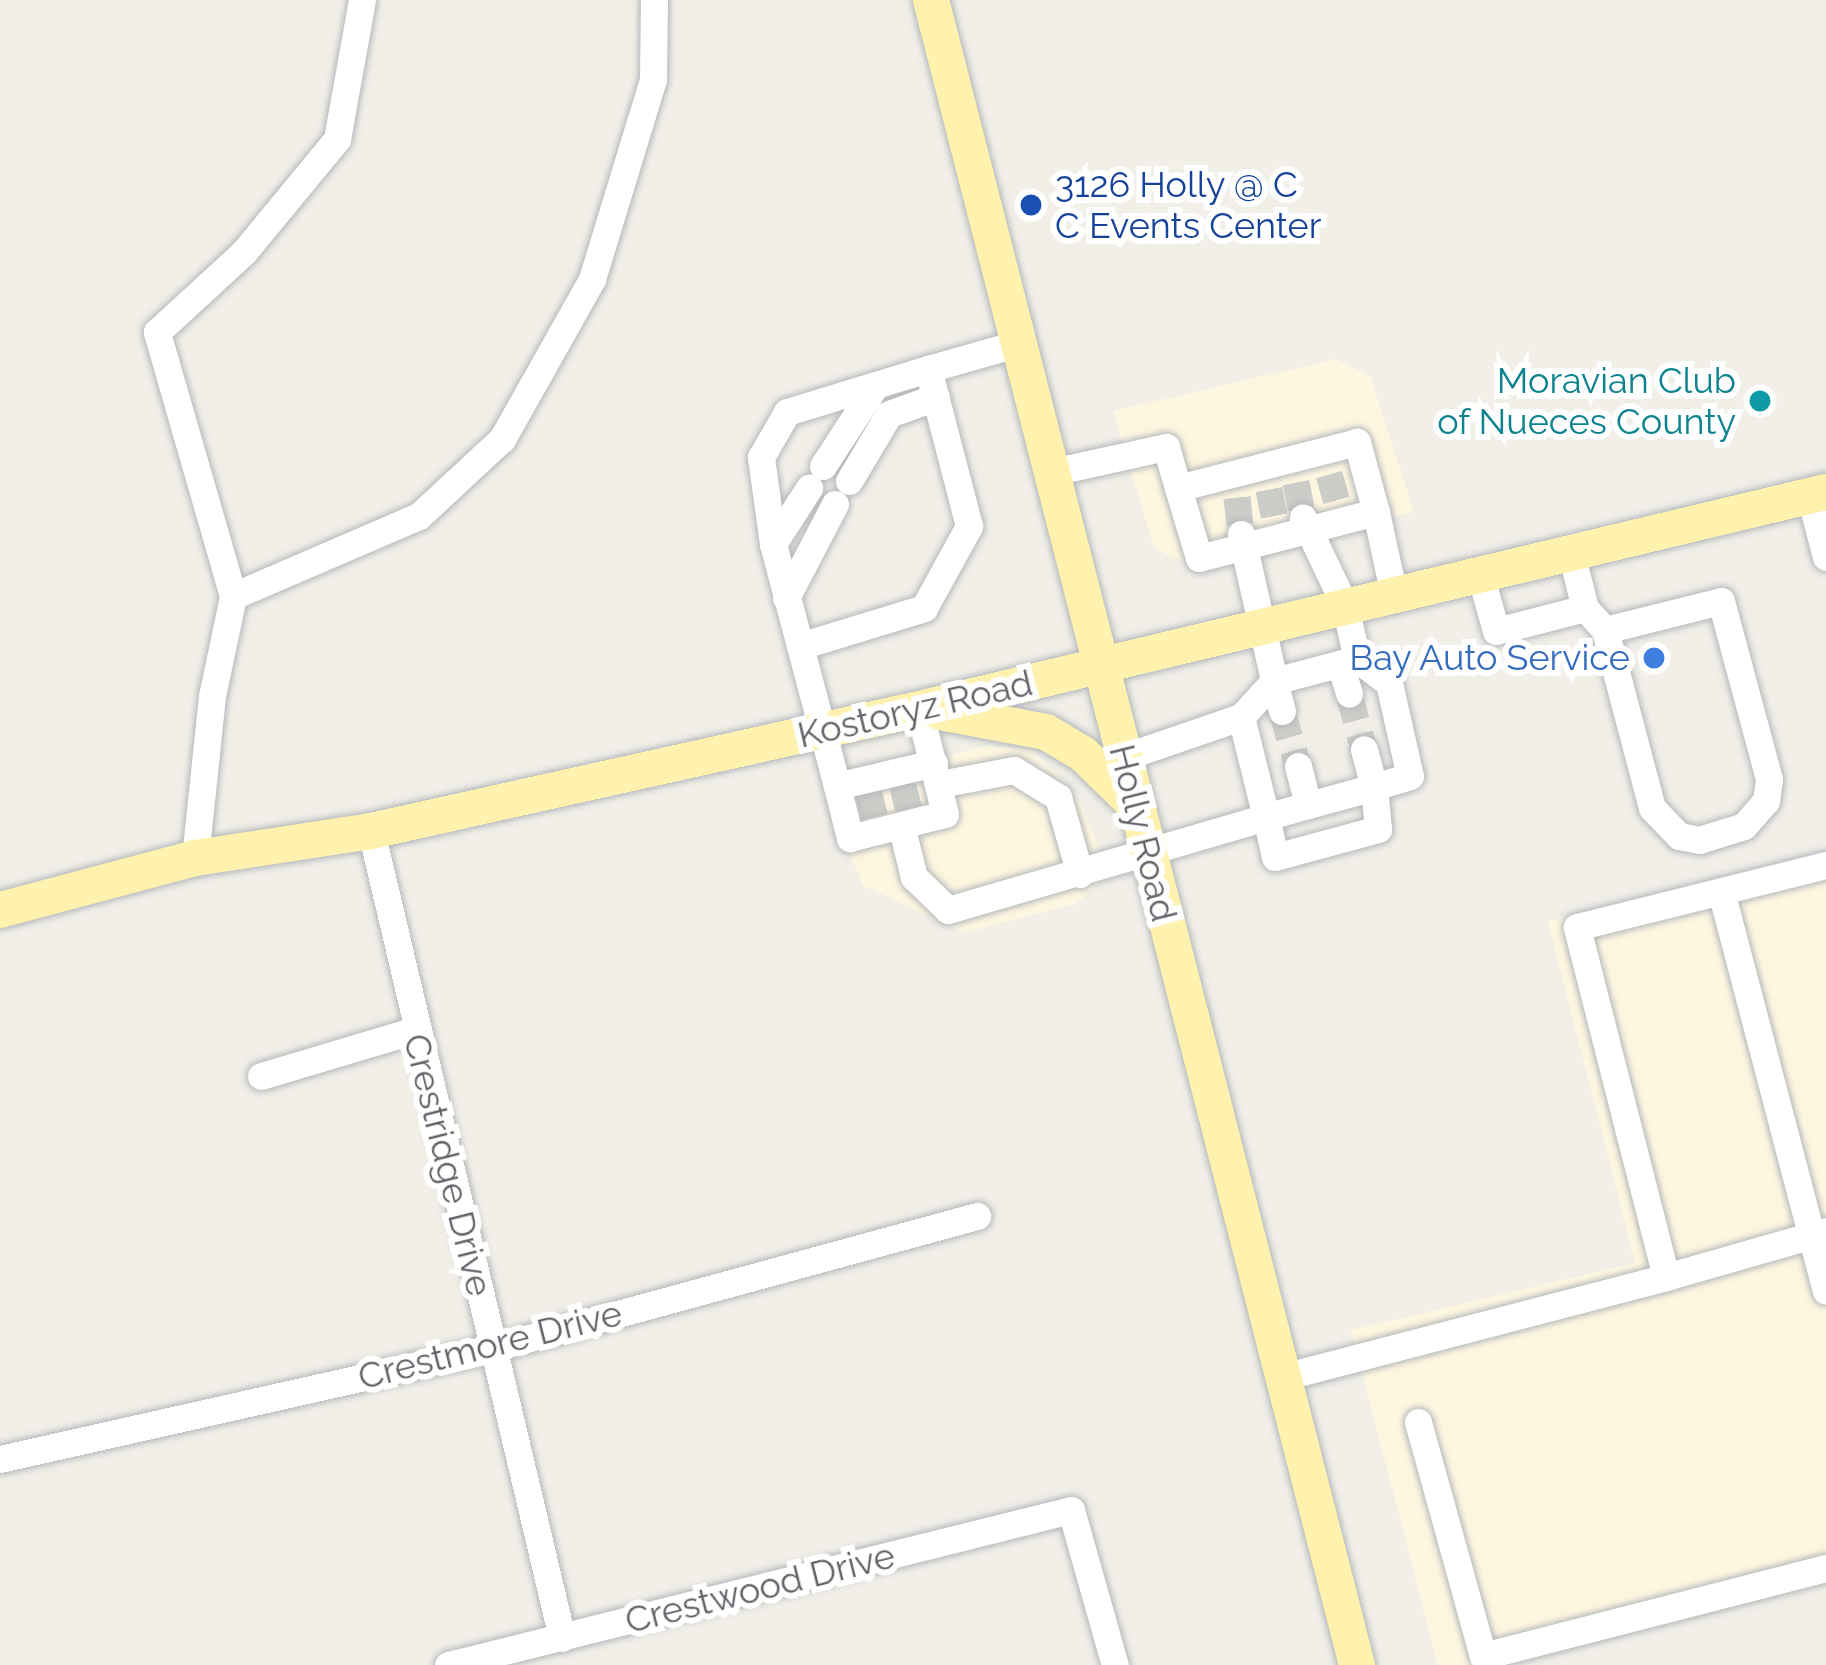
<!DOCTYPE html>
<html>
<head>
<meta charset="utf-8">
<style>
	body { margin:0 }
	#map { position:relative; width:1826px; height:1665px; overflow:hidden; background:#f1efe8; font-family:Raleway,sans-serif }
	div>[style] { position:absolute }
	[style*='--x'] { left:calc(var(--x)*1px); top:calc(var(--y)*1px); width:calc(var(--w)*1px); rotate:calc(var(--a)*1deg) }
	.commercial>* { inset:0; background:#fef7e0 }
	.minor-tunnel>* { height:27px; margin-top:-13.5px; transform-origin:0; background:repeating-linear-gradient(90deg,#ccccc8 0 27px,transparent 0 41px) }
	.roads { filter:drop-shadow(0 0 3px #b5b8bc) drop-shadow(0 0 3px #b5b8bc) }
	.minor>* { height:27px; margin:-13.5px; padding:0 13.5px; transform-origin:13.5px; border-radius:13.5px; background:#fff }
	.major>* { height:36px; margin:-18px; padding:0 18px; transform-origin:18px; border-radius:18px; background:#fff2af }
	.dots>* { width:33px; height:33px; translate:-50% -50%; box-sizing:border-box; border:6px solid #fff; border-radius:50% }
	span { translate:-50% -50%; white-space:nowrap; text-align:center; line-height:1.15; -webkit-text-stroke:12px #fff; paint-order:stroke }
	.transit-label { font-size:36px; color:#164399 }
	.left { translate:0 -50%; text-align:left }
	.culture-label { font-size:36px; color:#0d838f }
	.right { translate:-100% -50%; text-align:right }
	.shop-label { font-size:36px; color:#366cbe }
	.street-label { font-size:36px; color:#5f6368 }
</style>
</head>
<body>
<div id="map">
	<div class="commercial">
		<div style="clip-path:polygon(1336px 359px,1370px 376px,1414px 512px,1193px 567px,1154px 548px,1113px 411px)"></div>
		<div style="clip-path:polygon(985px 746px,1030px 749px,1061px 777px,1081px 802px,1109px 876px,1075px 904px,964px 933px,863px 885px,822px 790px)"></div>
		<div style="clip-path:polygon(1826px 853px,1826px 1584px,1505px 1665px,1438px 1665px,1351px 1330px,1635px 1263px,1548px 921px)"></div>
	</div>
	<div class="minor-tunnel">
		<div style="--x:1329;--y:474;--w:36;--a:74"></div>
		<div style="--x:1296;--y:482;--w:37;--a:79"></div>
		<div style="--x:1269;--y:489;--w:37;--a:79"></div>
		<div style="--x:1237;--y:497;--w:37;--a:84"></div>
		<div style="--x:1349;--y:694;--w:57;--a:74.7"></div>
		<div style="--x:1282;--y:711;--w:57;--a:73.8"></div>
		<div style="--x:902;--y:782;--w:29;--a:76"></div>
		<div style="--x:868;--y:790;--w:29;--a:76"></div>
	</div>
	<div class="roads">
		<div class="minor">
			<div style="--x:823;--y:466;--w:95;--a:-57"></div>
			<div style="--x:1052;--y:472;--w:117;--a:-12.4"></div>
			<div style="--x:1166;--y:447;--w:43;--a:73.7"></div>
			<div style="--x:1178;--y:488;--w:73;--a:73.3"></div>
			<div style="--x:1199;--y:558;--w:183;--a:-14.6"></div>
			<div style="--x:1376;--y:512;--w:73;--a:-105.2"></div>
			<div style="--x:1357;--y:442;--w:185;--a:165.6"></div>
			<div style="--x:849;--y:481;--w:78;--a:-59.2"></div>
			<div style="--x:889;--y:414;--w:50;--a:-19.9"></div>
			<div style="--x:1810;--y:496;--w:63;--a:75.3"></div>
			<div style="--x:1376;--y:512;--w:85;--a:77.8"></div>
			<div style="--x:1241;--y:534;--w:151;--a:77.3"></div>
			<div style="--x:1274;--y:681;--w:86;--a:-14.8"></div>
			<div style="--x:1357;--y:659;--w:54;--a:-102.8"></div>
			<div style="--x:1345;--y:606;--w:98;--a:-115.5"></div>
			<div style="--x:773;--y:544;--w:67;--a:-57.3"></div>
			<div style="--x:1571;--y:553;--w:57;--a:75.7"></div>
			<div style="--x:1585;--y:608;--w:30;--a:48"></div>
			<div style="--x:1605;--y:630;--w:184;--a:75.2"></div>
			<div style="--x:1652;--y:808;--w:39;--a:46"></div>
			<div style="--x:1679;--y:836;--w:20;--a:11"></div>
			<div style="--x:1699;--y:840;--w:47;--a:-17.3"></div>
			<div style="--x:1744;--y:826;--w:33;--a:-49"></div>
			<div style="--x:1766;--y:801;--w:22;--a:-82"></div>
			<div style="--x:1769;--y:779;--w:184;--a:-105.1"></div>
			<div style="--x:1721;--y:601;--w:120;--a:166"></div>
			<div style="--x:1480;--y:574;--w:59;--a:74.3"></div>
			<div style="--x:1496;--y:631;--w:92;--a:-14.5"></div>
			<div style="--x:233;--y:596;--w:202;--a:-23.3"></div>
			<div style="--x:419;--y:516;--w:113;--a:-42.9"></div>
			<div style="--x:502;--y:439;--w:184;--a:-60.6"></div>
			<div style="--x:592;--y:279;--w:208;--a:-73"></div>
			<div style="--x:653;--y:80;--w:80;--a:-89.3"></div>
			<div style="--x:786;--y:598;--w:106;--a:-62.5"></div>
			<div style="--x:800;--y:646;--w:106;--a:-104.8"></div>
			<div style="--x:773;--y:544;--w:88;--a:-97.9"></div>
			<div style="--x:761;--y:457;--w:52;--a:-60"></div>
			<div style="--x:787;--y:412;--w:147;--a:-17"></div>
			<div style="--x:1357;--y:659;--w:40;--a:37"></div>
			<div style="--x:1389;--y:683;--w:95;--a:77.3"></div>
			<div style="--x:1410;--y:776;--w:38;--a:163"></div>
			<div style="--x:1374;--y:787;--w:68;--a:164.7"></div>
			<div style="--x:1308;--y:805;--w:44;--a:164.1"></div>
			<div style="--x:1266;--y:817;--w:41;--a:77.3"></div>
			<div style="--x:1275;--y:857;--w:107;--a:-15.2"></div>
			<div style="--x:1378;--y:829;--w:42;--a:-95.4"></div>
			<div style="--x:1374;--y:787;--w:39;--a:-105"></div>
			<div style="--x:1340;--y:664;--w:31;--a:73"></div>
			<div style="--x:1274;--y:681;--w:31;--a:75"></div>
			<div style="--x:1124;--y:757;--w:124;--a:-18.9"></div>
			<div style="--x:1241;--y:717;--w:49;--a:-47.5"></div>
			<div style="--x:934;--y:763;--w:100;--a:166.7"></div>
			<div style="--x:837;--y:786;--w:145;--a:-104.8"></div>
			<div style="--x:800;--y:646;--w:130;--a:-17"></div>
			<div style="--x:924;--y:608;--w:94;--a:-61.2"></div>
			<div style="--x:969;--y:526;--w:162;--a:-104.6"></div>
			<div style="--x:928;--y:369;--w:95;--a:-15.9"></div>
			<div style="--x:1298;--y:766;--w:40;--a:75.6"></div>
			<div style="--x:940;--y:784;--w:75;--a:-10.7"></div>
			<div style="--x:1014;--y:770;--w:52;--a:31.5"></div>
			<div style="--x:1058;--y:797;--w:80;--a:74.1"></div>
			<div style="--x:837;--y:786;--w:54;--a:76"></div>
			<div style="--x:850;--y:838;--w:98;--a:-14.2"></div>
			<div style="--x:945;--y:814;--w:108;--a:-103.9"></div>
			<div style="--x:901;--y:825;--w:54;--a:76"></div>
			<div style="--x:914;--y:877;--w:47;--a:44.1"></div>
			<div style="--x:948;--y:910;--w:331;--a:-16.3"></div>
			<div style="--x:1266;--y:817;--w:103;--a:-104"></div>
			<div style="--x:371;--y:831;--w:829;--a:76.68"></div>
			<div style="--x:195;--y:858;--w:163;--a:-84"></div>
			<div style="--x:212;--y:696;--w:102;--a:-78.1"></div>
			<div style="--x:233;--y:596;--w:275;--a:-106.1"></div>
			<div style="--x:157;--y:332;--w:118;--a:-42.6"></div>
			<div style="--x:244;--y:252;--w:146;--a:-50.5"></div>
			<div style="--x:337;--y:139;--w:141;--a:-79.8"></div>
			<div style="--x:1721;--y:891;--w:413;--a:75.3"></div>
			<div style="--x:261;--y:1076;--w:161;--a:-16.6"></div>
			<div style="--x:1666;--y:1277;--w:166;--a:-16"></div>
			<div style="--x:1283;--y:1377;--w:396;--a:-14.6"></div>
			<div style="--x:1666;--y:1277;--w:361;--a:-104.3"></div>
			<div style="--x:1577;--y:927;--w:257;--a:-14"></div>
			<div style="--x:1418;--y:1422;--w:243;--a:74.5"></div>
			<div style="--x:1483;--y:1656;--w:354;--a:-14.4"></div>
			<div style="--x:0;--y:1459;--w:505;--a:-12.69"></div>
			<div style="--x:493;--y:1348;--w:502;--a:-15.26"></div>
			<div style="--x:448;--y:1665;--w:642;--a:-13.97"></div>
			<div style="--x:1071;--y:1510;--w:161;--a:74.2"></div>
		</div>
		<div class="major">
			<div style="--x:931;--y:0;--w:1719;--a:75.65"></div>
			<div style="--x:940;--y:712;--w:108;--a:10.7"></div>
			<div style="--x:1046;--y:732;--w:43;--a:30.7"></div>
			<div style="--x:1083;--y:754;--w:70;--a:44.4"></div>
			<div style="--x:0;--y:910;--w:202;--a:-14.9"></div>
			<div style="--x:195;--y:858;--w:178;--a:-8.7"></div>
			<div style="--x:371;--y:831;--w:561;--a:-12.55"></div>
			<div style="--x:919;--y:709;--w:933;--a:-13.46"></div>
		</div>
	</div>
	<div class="dots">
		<div style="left:1031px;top:205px;background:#1a4fb4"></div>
		<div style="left:1760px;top:401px;background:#0f9aa8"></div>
		<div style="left:1654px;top:658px;background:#3f7fe0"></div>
	</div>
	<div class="transit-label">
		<span class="left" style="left:1055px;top:205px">3126 Holly @ C<br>C Events Center</span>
	</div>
	<div class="culture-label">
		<span class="right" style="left:1736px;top:401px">Moravian Club<br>of Nueces County</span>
	</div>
	<div class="shop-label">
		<span class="right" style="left:1630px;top:658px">Bay Auto Service</span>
	</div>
	<div class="street-label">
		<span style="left:915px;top:709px;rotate:-13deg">Kostoryz Road</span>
		<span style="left:1143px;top:833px;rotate:76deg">Holly Road</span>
		<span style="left:448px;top:1165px;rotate:76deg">Crestridge Drive</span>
		<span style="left:490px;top:1345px;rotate:-14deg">Crestmore Drive</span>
		<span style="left:760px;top:1588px;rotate:-14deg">Crestwood Drive</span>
	</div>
</div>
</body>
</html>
